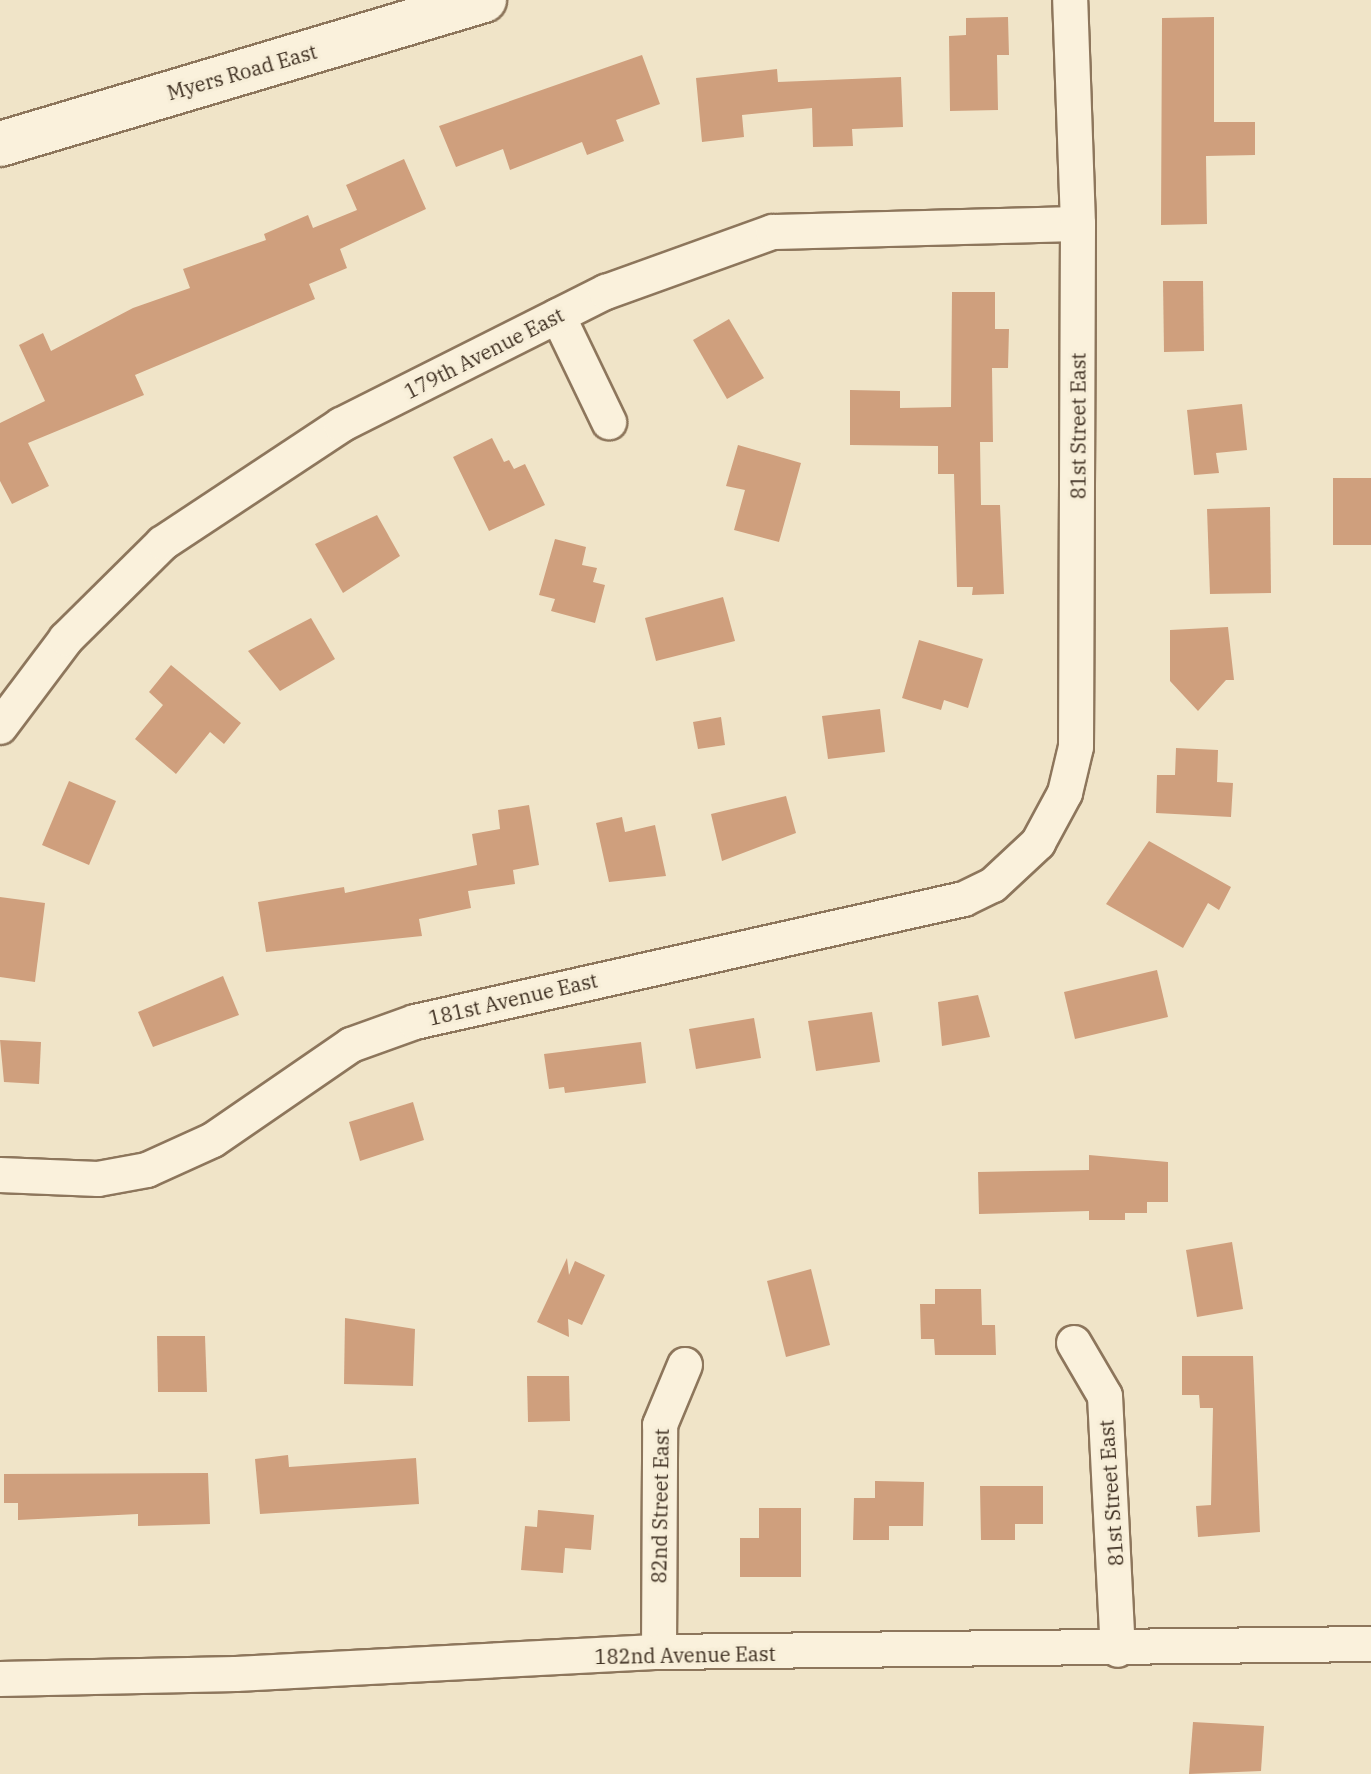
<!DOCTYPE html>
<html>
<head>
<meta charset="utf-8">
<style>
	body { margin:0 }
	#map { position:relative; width:1371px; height:1774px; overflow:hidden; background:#f0e4c8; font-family:"IBM Plex Serif",serif }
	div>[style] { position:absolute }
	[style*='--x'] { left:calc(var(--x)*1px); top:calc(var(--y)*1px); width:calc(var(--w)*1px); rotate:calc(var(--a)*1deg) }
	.building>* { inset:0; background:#cf9f7d }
	.roads { filter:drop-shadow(2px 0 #8d765c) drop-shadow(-2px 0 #8d765c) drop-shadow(0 2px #8d765c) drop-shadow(0 -2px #8d765c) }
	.street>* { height:34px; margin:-17px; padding:0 17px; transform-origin:17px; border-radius:17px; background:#faf1dc }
	.secondary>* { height:44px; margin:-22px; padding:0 22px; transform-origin:22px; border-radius:22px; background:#faf1dc }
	span { translate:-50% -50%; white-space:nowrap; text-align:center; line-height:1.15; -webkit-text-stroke:6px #f7eed8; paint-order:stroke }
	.street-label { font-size:20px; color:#3d2e20 }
</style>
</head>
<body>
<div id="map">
	<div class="building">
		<i style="clip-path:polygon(1008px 17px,1009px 55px,997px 55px,998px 110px,950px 111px,949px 36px,966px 35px,966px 18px)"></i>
		<i style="clip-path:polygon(1214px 17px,1214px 122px,1255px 122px,1255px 155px,1206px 156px,1207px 224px,1161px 225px,1162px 18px)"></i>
		<i style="clip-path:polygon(642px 55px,660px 104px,616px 120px,624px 141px,587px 155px,582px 142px,510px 170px,503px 149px,456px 167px,439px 126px)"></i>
		<i style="clip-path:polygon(777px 69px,778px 82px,901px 77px,903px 127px,852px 129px,853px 146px,813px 147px,812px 108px,742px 115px,744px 137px,702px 142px,696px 78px)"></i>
		<i style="clip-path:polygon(404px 159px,426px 209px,340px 249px,347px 268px,309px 284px,315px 299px,135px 375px,144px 395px,28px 443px,49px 486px,12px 504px,0 481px,0 423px,45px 401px,19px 345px,43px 333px,51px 351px,133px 308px,190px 288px,183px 269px,266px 240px,264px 234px,308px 215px,313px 228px,357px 210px,346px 185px)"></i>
		<i style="clip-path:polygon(1163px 281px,1203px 281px,1204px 351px,1164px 352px)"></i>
		<i style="clip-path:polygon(952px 292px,995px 292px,995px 329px,1009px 329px,1008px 368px,992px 368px,993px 442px,980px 442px,981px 505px,1000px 505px,1004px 594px,972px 595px,973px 587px,957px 587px,954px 474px,938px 474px,938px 446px,850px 445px,850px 390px,900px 391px,900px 408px,951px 407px)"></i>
		<i style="clip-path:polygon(729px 319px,764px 378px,727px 399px,693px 340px)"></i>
		<i style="clip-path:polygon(1242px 404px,1247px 450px,1216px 453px,1219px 473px,1194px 475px,1187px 410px)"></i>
		<i style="clip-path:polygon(492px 438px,504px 462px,509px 460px,514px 469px,525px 464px,545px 505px,489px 531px,453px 457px)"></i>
		<i style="clip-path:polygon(738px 445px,801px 463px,779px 542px,734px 530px,745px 490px,726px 486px)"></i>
		<i style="clip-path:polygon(1333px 478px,1371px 478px,1371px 545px,1333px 545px)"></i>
		<i style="clip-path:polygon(1270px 507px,1271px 593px,1210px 594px,1207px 509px)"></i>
		<i style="clip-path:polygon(377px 515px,400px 556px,343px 593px,315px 544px)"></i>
		<i style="clip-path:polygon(555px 539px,586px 547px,582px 565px,597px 568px,593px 582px,605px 585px,595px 623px,551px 611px,555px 599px,539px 595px)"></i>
		<i style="clip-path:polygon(723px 597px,735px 641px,656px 661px,645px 618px)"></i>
		<i style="clip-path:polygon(311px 618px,335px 659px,280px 691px,248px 651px)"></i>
		<i style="clip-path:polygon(1228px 627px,1234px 680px,1226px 680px,1198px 711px,1170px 681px,1170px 630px)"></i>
		<i style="clip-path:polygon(919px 640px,983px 659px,968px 708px,944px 700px,941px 710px,902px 698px)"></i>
		<i style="clip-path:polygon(171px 665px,241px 723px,224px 744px,210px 732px,176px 774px,135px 739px,163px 705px,149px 692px)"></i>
		<i style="clip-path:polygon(880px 709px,885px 752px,828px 759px,822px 716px)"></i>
		<i style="clip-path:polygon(721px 717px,725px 745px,698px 749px,693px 722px)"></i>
		<i style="clip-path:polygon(1176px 748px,1218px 750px,1217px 782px,1233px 783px,1231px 817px,1156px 813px,1157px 775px,1175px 775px)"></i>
		<i style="clip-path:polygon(69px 781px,116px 801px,89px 865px,42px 845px)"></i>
		<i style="clip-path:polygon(786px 796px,796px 833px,722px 861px,711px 814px)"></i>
		<i style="clip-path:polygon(529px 805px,539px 865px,513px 870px,515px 884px,468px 891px,471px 908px,419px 919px,422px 936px,266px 952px,258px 902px,344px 887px,345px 893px,477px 865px,472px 834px,500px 829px,498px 810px)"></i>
		<i style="clip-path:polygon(622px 817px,625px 832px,655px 825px,666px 876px,609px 882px,596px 823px)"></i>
		<i style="clip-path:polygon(1149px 841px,1231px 887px,1219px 910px,1208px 903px,1183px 948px,1106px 904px)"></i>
		<i style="clip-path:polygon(0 897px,45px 903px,35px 982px,0 977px)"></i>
		<i style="clip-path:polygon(1157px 970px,1168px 1017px,1075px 1039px,1064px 992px)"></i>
		<i style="clip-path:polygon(223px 976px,239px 1015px,153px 1047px,138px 1012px)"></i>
		<i style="clip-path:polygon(978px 995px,990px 1037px,942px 1046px,938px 1002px)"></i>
		<i style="clip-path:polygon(872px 1012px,880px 1062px,816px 1071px,808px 1021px)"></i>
		<i style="clip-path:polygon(754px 1018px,761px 1058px,696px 1069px,689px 1029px)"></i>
		<i style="clip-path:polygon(0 1040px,41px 1042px,39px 1084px,4px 1082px)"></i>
		<i style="clip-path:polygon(641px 1042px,646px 1083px,565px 1093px,564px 1087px,549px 1089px,544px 1054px)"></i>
		<i style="clip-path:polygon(413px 1102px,424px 1140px,360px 1161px,349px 1122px)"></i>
		<i style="clip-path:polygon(1089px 1155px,1168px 1162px,1168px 1202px,1147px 1202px,1147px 1213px,1125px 1213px,1125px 1220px,1089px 1220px,1089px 1211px,979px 1214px,978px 1172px,1089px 1170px)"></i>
		<i style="clip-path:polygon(1232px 1242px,1243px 1309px,1197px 1317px,1186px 1250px)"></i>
		<i style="clip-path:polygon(567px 1258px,569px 1275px,575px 1261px,605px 1275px,582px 1325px,568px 1319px,569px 1337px,537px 1322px)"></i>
		<i style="clip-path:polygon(811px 1269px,830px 1345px,786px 1357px,767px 1281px)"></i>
		<i style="clip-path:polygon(935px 1289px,981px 1289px,982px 1325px,995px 1325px,996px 1355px,935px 1355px,934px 1339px,921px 1339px,920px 1304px,935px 1304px)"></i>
		<i style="clip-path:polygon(345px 1318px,415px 1329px,413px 1386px,344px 1384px)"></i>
		<i style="clip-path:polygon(157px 1336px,205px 1336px,207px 1392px,158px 1392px)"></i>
		<i style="clip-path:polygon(1182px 1356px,1253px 1356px,1260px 1532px,1198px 1537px,1196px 1506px,1211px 1505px,1213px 1408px,1200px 1408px,1199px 1395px,1182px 1395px)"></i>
		<i style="clip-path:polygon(527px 1376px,569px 1376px,570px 1421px,528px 1422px)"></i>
		<i style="clip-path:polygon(288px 1455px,289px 1467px,416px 1458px,419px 1504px,260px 1514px,255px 1459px)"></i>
		<i style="clip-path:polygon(208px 1473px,210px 1524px,138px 1526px,138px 1514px,18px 1520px,18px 1503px,4px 1503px,4px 1474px)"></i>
		<i style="clip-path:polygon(875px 1481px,924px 1482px,923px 1526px,889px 1526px,889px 1540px,853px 1540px,854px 1498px,875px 1498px)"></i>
		<i style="clip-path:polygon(980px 1486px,1043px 1486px,1043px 1524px,1015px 1524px,1015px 1540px,981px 1540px)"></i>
		<i style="clip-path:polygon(759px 1508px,801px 1508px,801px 1577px,740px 1577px,740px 1538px,759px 1538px)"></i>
		<i style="clip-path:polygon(538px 1510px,594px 1515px,591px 1550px,565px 1548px,563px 1573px,521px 1570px,525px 1526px,537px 1527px)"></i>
		<i style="clip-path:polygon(1193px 1722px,1264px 1726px,1261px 1771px,1189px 1774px)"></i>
	</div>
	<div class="roads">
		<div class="street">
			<i style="--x:558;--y:316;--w:118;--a:64.3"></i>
			<i style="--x:0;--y:727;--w:110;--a:-53.1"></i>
			<i style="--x:66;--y:639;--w:136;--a:-44.7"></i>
			<i style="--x:163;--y:543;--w:214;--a:-33.5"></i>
			<i style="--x:341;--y:425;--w:297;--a:-26.7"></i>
			<i style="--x:606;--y:292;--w:177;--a:-19.8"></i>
			<i style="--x:773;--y:232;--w:305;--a:-1.5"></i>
			<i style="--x:0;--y:1175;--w:98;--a:2.3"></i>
			<i style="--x:98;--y:1179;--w:50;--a:-10.4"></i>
			<i style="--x:147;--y:1170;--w:72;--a:-24.4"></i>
			<i style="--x:213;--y:1140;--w:168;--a:-34.5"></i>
			<i style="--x:351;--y:1045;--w:68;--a:-19.8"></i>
			<i style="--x:415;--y:1022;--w:563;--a:-12.63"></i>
			<i style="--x:964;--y:899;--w:32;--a:-26"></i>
			<i style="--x:993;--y:885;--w:62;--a:-43"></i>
			<i style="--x:1038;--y:843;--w:57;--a:-61.6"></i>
			<i style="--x:1065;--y:793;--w:47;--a:-76.6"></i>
			<i style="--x:1076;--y:747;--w:523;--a:-89.78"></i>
			<i style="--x:1078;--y:224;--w:224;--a:-92"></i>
			<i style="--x:1074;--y:1343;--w:61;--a:59.7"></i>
			<i style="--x:1105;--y:1396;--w:254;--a:87.1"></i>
			<i style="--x:659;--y:1652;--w:227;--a:-89.7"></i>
			<i style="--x:660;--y:1425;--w:65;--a:-67.4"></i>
			<i style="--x:0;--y:1679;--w:236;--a:-1.2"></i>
			<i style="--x:236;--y:1674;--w:424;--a:-3"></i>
			<i style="--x:659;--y:1652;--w:712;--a:-0.64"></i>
		</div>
		<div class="secondary">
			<i style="--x:0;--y:144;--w:505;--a:-16.57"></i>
		</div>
	</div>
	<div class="street-label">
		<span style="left:242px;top:72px;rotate:-16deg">Myers Road East</span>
		<span style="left:484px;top:353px;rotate:-27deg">179th Avenue East</span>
		<span style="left:1078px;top:426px;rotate:-90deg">81st Street East</span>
		<span style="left:513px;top:999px;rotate:-13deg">181st Avenue East</span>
		<span style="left:1111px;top:1493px;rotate:-94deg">81st Street East</span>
		<span style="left:660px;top:1506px;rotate:-89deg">82nd Street East</span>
		<span style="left:685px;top:1655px;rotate:-1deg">182nd Avenue East</span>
	</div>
</div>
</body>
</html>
